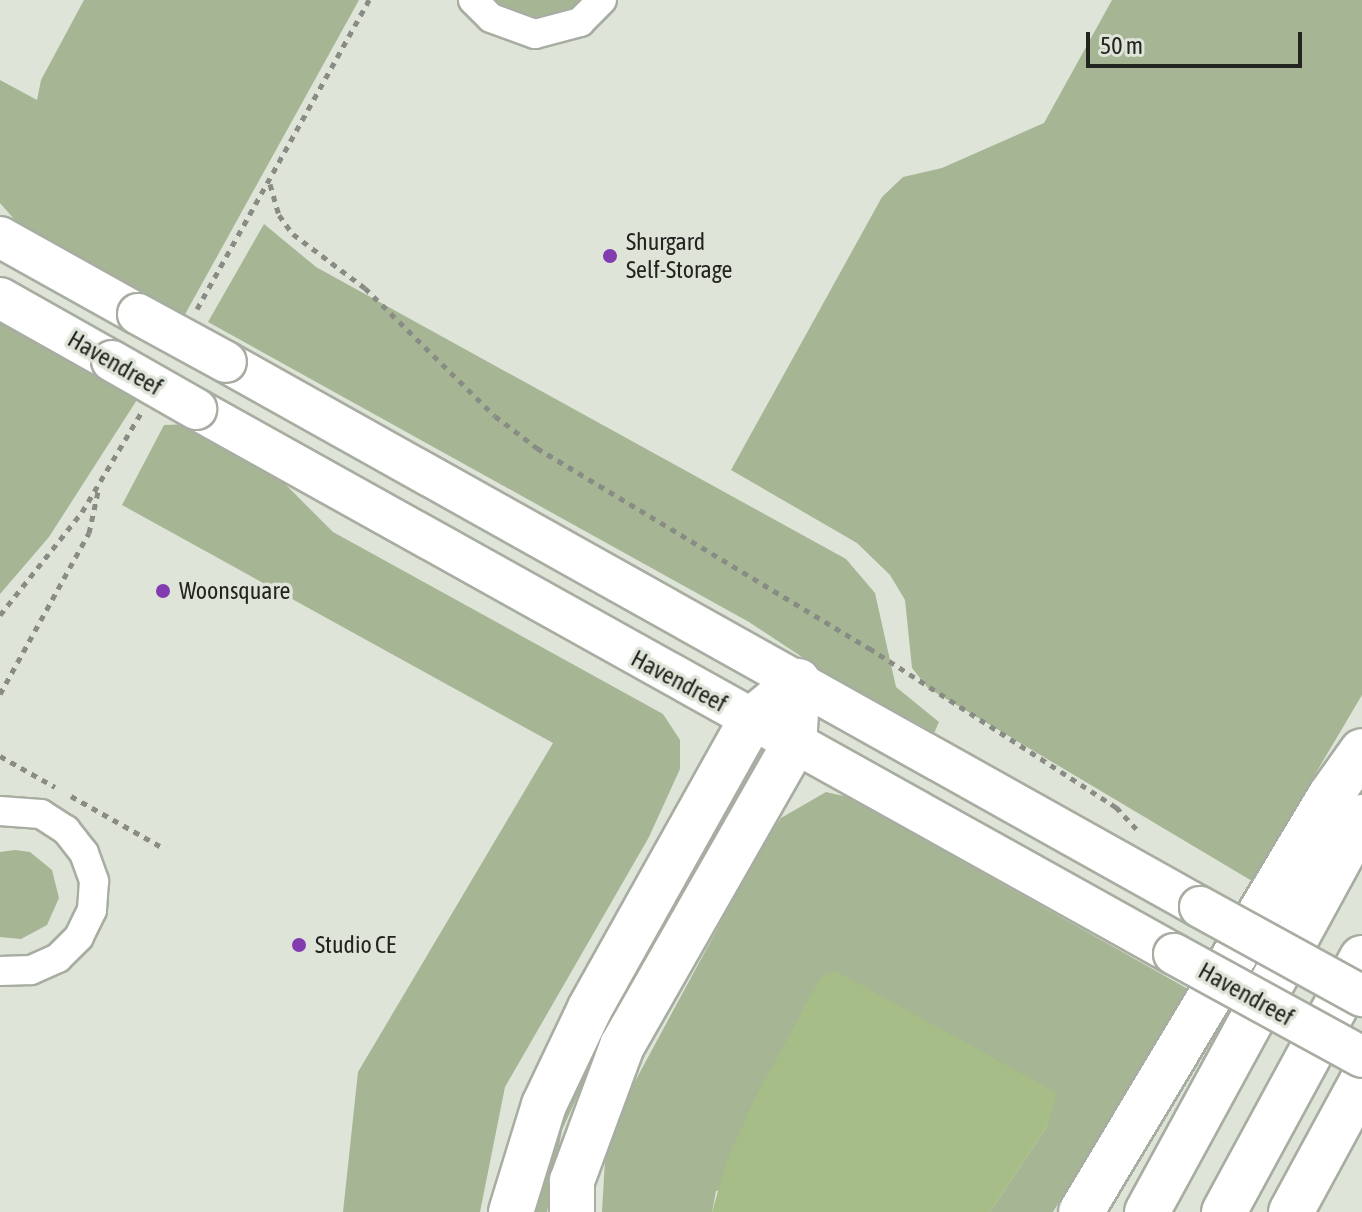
<!DOCTYPE html>
<html>
<head>
<meta charset="utf-8">
<style>
	body { margin:0 }
	#map { position:relative; width:1362px; height:1212px; overflow:hidden; background:#dfe4d9; font-family:"Asap Condensed",sans-serif }
	div>[style] { position:absolute }
	[style*='--x'] { left:calc(var(--x)*1px); top:calc(var(--y)*1px); width:calc(var(--w)*1px); rotate:calc(var(--a)*1deg) }
	.green>* { inset:0; background:#a6b593 }
	.water>* { inset:0; background:#a6bd87 }
	.path>* { height:5px; margin-top:-2.5px; transform-origin:0; background:repeating-linear-gradient(90deg,#888c84 0 6px,transparent 0 12px) }
	.roads { filter:drop-shadow(2px 0 #a8ada2) drop-shadow(-2px 0 #a8ada2) drop-shadow(0 2px #a8ada2) drop-shadow(0 -2px #a8ada2) }
	.minor>* { height:28px; margin:-14px; padding:0 14px; transform-origin:14px; border-radius:14px; background:#fff }
	.secondary>* { height:40px; margin:-20px; padding:0 20px; transform-origin:20px; border-radius:20px; background:#fff }
	.motorway>* { height:44px; margin:-22px; padding:0 22px; transform-origin:22px; border-radius:22px; background:#fff }
	.bridges { filter:drop-shadow(2px 0 #a8ada2) drop-shadow(-2px 0 #a8ada2) drop-shadow(0 2px #a8ada2) drop-shadow(0 -2px #a8ada2) }
	.secondary-bridge>* { height:40px; margin:-20px; padding:0 20px; transform-origin:20px; border-radius:20px; background:#fff }
	.dots>* { width:22px; height:22px; translate:-50% -50%; box-sizing:border-box; border:4px solid #dfe4d9; border-radius:50% }
	span { translate:-50% -50%; white-space:nowrap; text-align:center; line-height:1.15; -webkit-text-stroke:7px #dfe4d9; paint-order:stroke }
	.poi-label { font-size:24px; color:#222420 }
	.left { translate:0 -50%; text-align:left }
	.street-label { font-size:24px; color:#222420 }
	.scale { position:absolute; left:1086px; top:32px; width:216px; height:36px; box-sizing:border-box; border:4px solid #222420; border-top:0; padding-left:10px; font-size:24px; line-height:28px; white-space:nowrap; color:#222420; -webkit-text-stroke:6px #dfe4d9; paint-order:stroke }
</style>
</head>
<body>
<div id="map">
	<div class="green">
		<i style="clip-path:polygon(84px 0,359px 0,183px 318px,35px 243px,0 203px,0 80px,37px 100px,41px 80px)"></i>
		<i style="clip-path:polygon(494px 0,585px 0,559px 17px,543px 19px,512px 13px)"></i>
		<i style="clip-path:polygon(1112px 0,1362px 0,1362px 695px,1252px 881px,928px 688px,912px 668px,905px 600px,890px 575px,857px 543px,731px 470px,882px 197px,903px 177px,942px 168px,1044px 123px)"></i>
		<i style="clip-path:polygon(264px 224px,316px 267px,846px 559px,875px 593px,896px 687px,939px 722px,930px 742px,749px 622px,208px 322px)"></i>
		<i style="clip-path:polygon(0 314px,142px 392px,49px 537px,0 594px)"></i>
		<i style="clip-path:polygon(194px 424px,266px 465px,333px 532px,663px 714px,680px 740px,680px 769px,649px 837px,505px 1087px,480px 1212px,343px 1212px,358px 1072px,553px 743px,122px 505px,164px 425px)"></i>
		<i style="clip-path:polygon(729px 788px,737px 794px,593px 1062px,562px 1130px,547px 1212px,531px 1212px,554px 1129px,607px 1006px)"></i>
		<i style="clip-path:polygon(826px 792px,848px 797px,1188px 989px,1053px 1212px,990px 1212px,1048px 1125px,716px 1191px,712px 1212px,602px 1212px,605px 1160px,633px 1085px,761px 848px,781px 818px)"></i>
		<i style="clip-path:polygon(15px 850px,30px 852px,52px 870px,59px 898px,47px 925px,21px 939px,0 937px,0 852px)"></i>
	</div>
	<div class="water">
		<i style="clip-path:polygon(836px 971px,1057px 1093px,1048px 1125px,990px 1212px,712px 1212px,726px 1163px,754px 1100px,821px 977px)"></i>
	</div>
	<div class="path">
		<i style="--x:270;--y:184;--w:32;--a:74"></i>
		<i style="--x:279;--y:215;--w:24;--a:54"></i>
		<i style="--x:293;--y:234;--w:90;--a:36.9"></i>
		<i style="--x:365;--y:288;--w:182;--a:44.6"></i>
		<i style="--x:495;--y:416;--w:53;--a:37.3"></i>
		<i style="--x:537;--y:448;--w:388;--a:31.1"></i>
		<i style="--x:869;--y:648;--w:294;--a:32.8"></i>
		<i style="--x:1116;--y:807;--w:35;--a:47"></i>
		<i style="--x:197;--y:309;--w:354;--a:-60.9"></i>
		<i style="--x:0;--y:615;--w:132;--a:-51.5"></i>
		<i style="--x:82;--y:512;--w:115;--a:-59.2"></i>
		<i style="--x:0;--y:694;--w:184;--a:-61.1"></i>
		<i style="--x:89;--y:533;--w:47;--a:-77.7"></i>
		<i style="--x:0;--y:756;--w:63;--a:29.4"></i>
		<i style="--x:71;--y:796;--w:108;--a:29.4"></i>
	</div>
	<div class="roads">
		<div class="minor">
			<i style="--x:473;--y:0;--w:25;--a:45"></i>
			<i style="--x:491;--y:18;--w:47;--a:20"></i>
			<i style="--x:535;--y:34;--w:47;--a:-14.9"></i>
			<i style="--x:580;--y:22;--w:31;--a:-45"></i>
			<i style="--x:0;--y:811;--w:41;--a:4.2"></i>
			<i style="--x:41;--y:814;--w:30;--a:33"></i>
			<i style="--x:66;--y:830;--w:29;--a:52"></i>
			<i style="--x:84;--y:853;--w:30;--a:70"></i>
			<i style="--x:94;--y:881;--w:29;--a:94"></i>
			<i style="--x:92;--y:910;--w:30;--a:116"></i>
			<i style="--x:79;--y:937;--w:30;--a:135"></i>
			<i style="--x:58;--y:958;--w:30;--a:156"></i>
			<i style="--x:31;--y:970;--w:31;--a:178"></i>
		</div>
		<div class="secondary">
			<i style="--x:0;--y:237;--w:158;--a:29.2"></i>
			<i style="--x:0;--y:298;--w:129;--a:29.4"></i>
			<i style="--x:226;--y:362;--w:1116;--a:29.23"></i>
			<i style="--x:196;--y:409;--w:1120;--a:29.13"></i>
		</div>
		<div class="motorway">
			<i style="--x:511;--y:1212;--w:112;--a:-72.9"></i>
			<i style="--x:544;--y:1105;--w:107;--a:-64.6"></i>
			<i style="--x:590;--y:1008;--w:330;--a:-60.8"></i>
			<i style="--x:751;--y:720;--w:61;--a:-39.7"></i>
			<i style="--x:572;--y:1212;--w:31;--a:-90"></i>
			<i style="--x:572;--y:1181;--w:144;--a:-69.7"></i>
			<i style="--x:622;--y:1046;--w:347;--a:-60.3"></i>
			<i style="--x:794;--y:745;--w:64;--a:-86.4"></i>
			<i style="--x:1081;--y:1212;--w:485;--a:-59.1"></i>
			<i style="--x:1330;--y:796;--w:55;--a:-54.6"></i>
			<i style="--x:1147;--y:1212;--w:450;--a:-61.4"></i>
			<i style="--x:1224;--y:1212;--w:289;--a:-61.5"></i>
			<i style="--x:1291;--y:1212;--w:149;--a:-61.5"></i>
		</div>
	</div>
	<div class="bridges">
		<div class="secondary-bridge">
			<i style="--x:138;--y:314;--w:100;--a:28.6"></i>
			<i style="--x:112;--y:361;--w:97;--a:29.7"></i>
			<i style="--x:1200;--y:907;--w:185;--a:28.8"></i>
			<i style="--x:1174;--y:954;--w:214;--a:28.7"></i>
		</div>
	</div>
	<div class="dots">
		<i style="left:610px;top:256px;background:#823cb0"></i>
		<i style="left:163px;top:591px;background:#823cb0"></i>
		<i style="left:299px;top:945px;background:#823cb0"></i>
	</div>
	<div class="poi-label">
		<span class="left" style="left:626px;top:256px">Shurgard<br>Self-Storage</span>
		<span class="left" style="left:179px;top:591px">Woonsquare</span>
		<span class="left" style="left:315px;top:945px">Studio CE</span>
	</div>
	<div class="street-label">
		<span style="left:115px;top:363px;rotate:30deg">Havendreef</span>
		<span style="left:679px;top:681px;rotate:28deg">Havendreef</span>
		<span style="left:1246px;top:994px;rotate:29deg">Havendreef</span>
	</div>
	<div class="scale">50 m</div>
</div>
</body>
</html>
